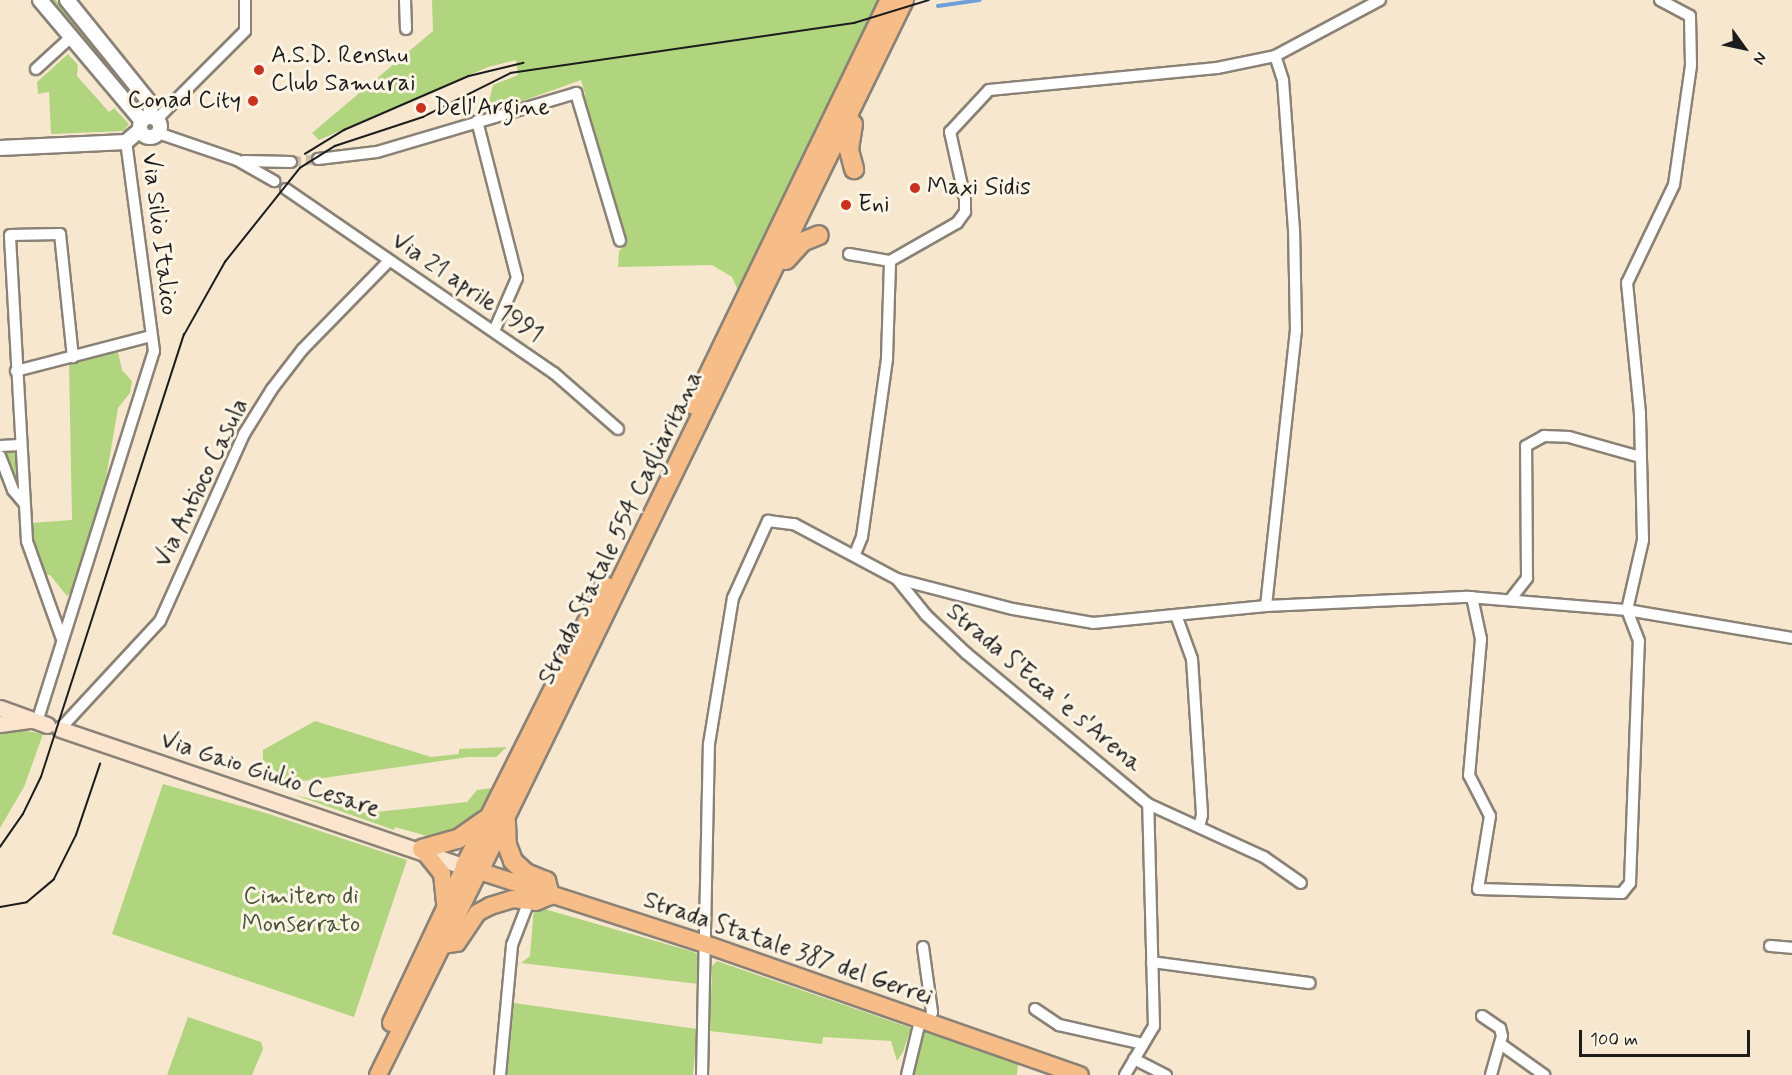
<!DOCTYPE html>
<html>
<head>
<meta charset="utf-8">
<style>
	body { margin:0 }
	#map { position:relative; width:1792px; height:1075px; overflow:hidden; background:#f7e7cf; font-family:Mynerve,sans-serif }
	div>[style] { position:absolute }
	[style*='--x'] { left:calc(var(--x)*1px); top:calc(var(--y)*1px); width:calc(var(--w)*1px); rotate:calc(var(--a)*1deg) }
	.green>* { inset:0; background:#b0d57e }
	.stream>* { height:4px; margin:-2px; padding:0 2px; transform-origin:2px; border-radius:2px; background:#6e9fd8 }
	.minor-tunnel>* { height:10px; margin-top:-5px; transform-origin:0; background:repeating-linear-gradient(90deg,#cbbeab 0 10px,transparent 0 15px) }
	.roads { filter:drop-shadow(2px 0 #8a8276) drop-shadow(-2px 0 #8a8276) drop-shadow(0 2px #8a8276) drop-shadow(0 -2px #8a8276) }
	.minor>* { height:10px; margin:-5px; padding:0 5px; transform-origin:5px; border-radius:5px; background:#fff }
	.tertiary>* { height:14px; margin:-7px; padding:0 7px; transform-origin:7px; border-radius:7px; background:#fff }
	.tertiary>.ring { margin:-7px; padding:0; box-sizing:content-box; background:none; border:14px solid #fff; border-radius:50% }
	.secondary>* { height:15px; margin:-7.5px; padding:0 7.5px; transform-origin:7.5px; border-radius:7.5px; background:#fce5cf }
	.primary>* { height:16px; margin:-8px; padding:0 8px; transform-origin:8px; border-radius:8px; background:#f7bd88 }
	.trunk>* { height:18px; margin:-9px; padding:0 9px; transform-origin:9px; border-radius:9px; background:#f7bd88 }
	.tram>* { height:1.5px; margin:-0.75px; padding:0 0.75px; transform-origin:0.75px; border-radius:0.75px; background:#1c1c1c }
	.dots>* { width:16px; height:16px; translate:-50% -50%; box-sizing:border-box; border:3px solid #fcf5e5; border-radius:50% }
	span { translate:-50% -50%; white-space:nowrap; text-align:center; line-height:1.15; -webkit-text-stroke:6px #fcf5e5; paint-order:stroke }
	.poi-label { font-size:24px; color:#1c1c1c }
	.left { translate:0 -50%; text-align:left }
	.right { translate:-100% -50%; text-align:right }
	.street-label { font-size:24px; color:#1c1c1c }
	.park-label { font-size:24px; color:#485439 }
	.north { position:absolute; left:1714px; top:18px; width:60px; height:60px; -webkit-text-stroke:4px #fcf5e5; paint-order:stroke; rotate:123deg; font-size:16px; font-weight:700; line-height:24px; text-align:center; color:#1c1c1c }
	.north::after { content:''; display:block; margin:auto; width:21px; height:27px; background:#1c1c1c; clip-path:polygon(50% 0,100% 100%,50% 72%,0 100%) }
	.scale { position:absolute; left:1579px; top:1030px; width:171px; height:27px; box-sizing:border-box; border:3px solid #1c1c1c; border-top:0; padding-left:8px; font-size:18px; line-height:21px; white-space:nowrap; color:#1c1c1c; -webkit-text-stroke:4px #fcf5e5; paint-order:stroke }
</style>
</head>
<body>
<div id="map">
	<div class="green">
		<i style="clip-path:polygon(50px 0,56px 0,147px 107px,145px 109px)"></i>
		<i style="clip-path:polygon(432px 0,883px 0,740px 295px,732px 277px,712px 265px,618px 267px,619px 251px,627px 243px,582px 102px,585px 94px,581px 80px,486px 114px,493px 85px,518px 75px,516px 60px,488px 67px,319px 140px,312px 133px,433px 31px)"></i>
		<i style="clip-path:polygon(68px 54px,78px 65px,77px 76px,109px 112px,114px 108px,129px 124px,124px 131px,51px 134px,49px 92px,38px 94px,37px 82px)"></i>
		<i style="clip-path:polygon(118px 352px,122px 370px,132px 381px,130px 393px,118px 408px,106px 478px,73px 590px,67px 596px,50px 575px,45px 575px,32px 541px,31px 523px,72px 520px,69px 363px)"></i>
		<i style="clip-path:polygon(17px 450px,20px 485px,19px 486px,2px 451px)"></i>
		<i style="clip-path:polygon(315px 721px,431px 757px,459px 754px,459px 749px,507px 747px,496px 757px,468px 757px,289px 783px,263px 760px,263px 750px)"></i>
		<i style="clip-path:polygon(16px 729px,43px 734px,24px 787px,0 828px,0 732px)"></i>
		<i style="clip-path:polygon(517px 746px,491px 802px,471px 825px,434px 838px,395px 827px,394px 830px,295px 795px,367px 813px,467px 802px,477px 790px,492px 788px)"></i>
		<i style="clip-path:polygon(163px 784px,269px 814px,407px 860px,354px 1017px,112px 934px)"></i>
		<i style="clip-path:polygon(534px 906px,694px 952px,700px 957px,699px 984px,521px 963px,530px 956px)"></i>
		<i style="clip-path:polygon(717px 961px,911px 1028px,903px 1052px,897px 1061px,891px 1041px,823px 1037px,822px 1044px,710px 1031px,712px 966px)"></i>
		<i style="clip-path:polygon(514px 1003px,697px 1029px,693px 1075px,507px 1075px)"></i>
		<i style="clip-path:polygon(188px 1017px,261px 1042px,263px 1049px,252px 1075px,167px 1075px)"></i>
		<i style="clip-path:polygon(924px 1029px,1018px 1062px,1017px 1075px,913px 1075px)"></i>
	</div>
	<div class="stream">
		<i style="--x:938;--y:6;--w:42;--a:-8.1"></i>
	</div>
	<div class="minor-tunnel">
		<i style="--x:291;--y:162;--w:27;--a:-6"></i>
	</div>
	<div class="roads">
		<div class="minor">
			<i style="--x:405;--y:0;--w:29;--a:88"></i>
			<i style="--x:36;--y:69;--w:47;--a:-42.4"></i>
			<i style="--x:156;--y:120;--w:126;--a:-45"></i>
			<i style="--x:245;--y:31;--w:31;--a:-90"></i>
			<i style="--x:477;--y:121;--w:162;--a:75.7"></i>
			<i style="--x:517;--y:278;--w:58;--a:113.5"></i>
			<i style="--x:158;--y:133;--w:83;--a:18.9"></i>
			<i style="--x:237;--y:160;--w:43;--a:29.6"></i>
			<i style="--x:318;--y:159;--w:59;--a:-6.8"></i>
			<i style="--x:377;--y:152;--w:208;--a:-16.5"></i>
			<i style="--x:576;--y:93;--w:154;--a:73.4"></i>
			<i style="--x:244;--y:161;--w:47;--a:1.2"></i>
			<i style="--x:286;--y:189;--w:325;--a:34.5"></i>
			<i style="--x:554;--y:373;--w:85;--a:41.2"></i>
			<i style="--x:849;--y:254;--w:42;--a:9.7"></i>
			<i style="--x:890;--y:261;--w:77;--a:-29.6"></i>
			<i style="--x:957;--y:223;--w:14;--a:-54"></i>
			<i style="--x:965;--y:212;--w:13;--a:-90"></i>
			<i style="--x:965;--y:199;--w:69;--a:-102.6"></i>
			<i style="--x:950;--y:132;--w:57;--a:-47.1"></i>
			<i style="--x:989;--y:90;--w:229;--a:-5.5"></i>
			<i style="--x:1217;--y:68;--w:59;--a:-11.7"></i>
			<i style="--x:1275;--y:56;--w:119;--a:-28.1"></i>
			<i style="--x:16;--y:371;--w:139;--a:-14.5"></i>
			<i style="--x:0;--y:446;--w:20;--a:-3"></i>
			<i style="--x:0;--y:456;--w:36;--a:69"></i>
			<i style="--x:13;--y:490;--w:17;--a:50"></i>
			<i style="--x:855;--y:554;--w:18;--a:-68"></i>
			<i style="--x:862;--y:537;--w:181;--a:-82"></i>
			<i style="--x:887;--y:358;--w:97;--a:-88.2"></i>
			<i style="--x:897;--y:579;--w:120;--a:14.5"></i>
			<i style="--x:1013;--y:609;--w:81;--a:9.9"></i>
			<i style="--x:1093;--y:623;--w:174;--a:-5.6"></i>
			<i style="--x:1266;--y:606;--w:202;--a:-2.6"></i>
			<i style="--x:1468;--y:597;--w:160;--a:4.7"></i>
			<i style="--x:1627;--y:610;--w:167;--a:9.6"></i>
			<i style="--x:1472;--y:597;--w:43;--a:77.9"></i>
			<i style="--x:1481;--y:639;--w:137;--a:95"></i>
			<i style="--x:1469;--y:775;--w:46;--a:62.9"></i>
			<i style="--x:1490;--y:816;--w:74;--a:99.3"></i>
			<i style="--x:1478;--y:889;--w:144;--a:1.6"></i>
			<i style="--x:1622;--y:893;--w:13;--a:-51"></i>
			<i style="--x:1630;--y:883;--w:242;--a:-87.9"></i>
			<i style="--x:1639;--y:641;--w:33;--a:-111"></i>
			<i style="--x:1627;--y:610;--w:72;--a:-77.1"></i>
			<i style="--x:1643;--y:540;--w:127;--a:-91.4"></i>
			<i style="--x:1640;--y:413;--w:131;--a:-95.7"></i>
			<i style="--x:1627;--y:283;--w:109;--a:-64.4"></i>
			<i style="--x:1674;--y:185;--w:121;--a:-81.9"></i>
			<i style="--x:1691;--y:65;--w:49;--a:-91.2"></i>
			<i style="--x:1690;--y:16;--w:34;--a:-152"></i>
			<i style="--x:1510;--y:600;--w:28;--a:-52"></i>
			<i style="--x:1527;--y:578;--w:132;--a:-90.4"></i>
			<i style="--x:1526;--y:446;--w:21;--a:-29"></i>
			<i style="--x:1544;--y:436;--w:25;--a:2"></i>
			<i style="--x:1569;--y:437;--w:74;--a:15.7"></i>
			<i style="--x:1266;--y:606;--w:277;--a:-83.8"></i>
			<i style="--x:1296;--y:331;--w:101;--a:-91.1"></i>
			<i style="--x:1294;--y:230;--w:150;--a:-94.2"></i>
			<i style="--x:1283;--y:80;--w:25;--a:-108"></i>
			<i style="--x:1176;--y:615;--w:47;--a:70"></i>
			<i style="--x:1192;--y:659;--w:156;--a:86.3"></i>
			<i style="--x:1202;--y:815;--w:12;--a:104"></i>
			<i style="--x:62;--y:639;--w:104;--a:-109.7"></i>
			<i style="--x:27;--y:541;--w:306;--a:-93.2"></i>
			<i style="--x:10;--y:235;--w:50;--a:-1.1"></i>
			<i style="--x:60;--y:234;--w:124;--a:84"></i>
			<i style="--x:37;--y:722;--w:389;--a:-72.5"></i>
			<i style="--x:154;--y:351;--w:211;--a:-97.6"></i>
			<i style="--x:60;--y:729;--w:147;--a:-47.2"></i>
			<i style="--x:160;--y:621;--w:205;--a:-65.8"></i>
			<i style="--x:244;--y:434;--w:53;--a:-58.1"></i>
			<i style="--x:272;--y:389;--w:49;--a:-52.4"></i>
			<i style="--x:302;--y:350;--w:124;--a:-45.7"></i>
			<i style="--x:1770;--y:946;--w:22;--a:5"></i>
			<i style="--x:923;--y:947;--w:66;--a:82.1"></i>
			<i style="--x:932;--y:1012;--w:12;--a:110"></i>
			<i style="--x:1152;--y:962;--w:159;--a:7.6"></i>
			<i style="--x:1035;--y:1009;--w:29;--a:34"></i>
			<i style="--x:1059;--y:1025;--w:86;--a:12.7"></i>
			<i style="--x:1482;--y:1016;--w:22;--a:34"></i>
			<i style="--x:1500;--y:1028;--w:8;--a:76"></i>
			<i style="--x:1502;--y:1036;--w:41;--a:105.8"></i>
			<i style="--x:1502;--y:1045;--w:52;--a:35.5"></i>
			<i style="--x:1134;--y:1059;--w:36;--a:27"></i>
			<i style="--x:500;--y:1075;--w:131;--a:-84.7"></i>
			<i style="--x:512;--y:945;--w:47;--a:-68.9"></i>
			<i style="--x:702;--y:1075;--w:331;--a:-88.8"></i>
			<i style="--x:709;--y:744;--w:148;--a:-80.7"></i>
			<i style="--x:733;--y:598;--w:85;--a:-65.6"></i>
			<i style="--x:768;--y:521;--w:26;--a:7"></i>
			<i style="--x:794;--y:524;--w:117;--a:28.1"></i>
			<i style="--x:897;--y:579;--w:46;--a:51.1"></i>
			<i style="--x:926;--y:615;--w:55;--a:43.5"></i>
			<i style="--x:966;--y:653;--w:236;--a:39.7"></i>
			<i style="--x:1148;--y:804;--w:128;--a:24.6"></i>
			<i style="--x:1264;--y:857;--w:45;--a:35.1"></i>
			<i style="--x:907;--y:1075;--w:56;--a:-76.5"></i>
			<i style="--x:1125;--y:1075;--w:57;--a:-59.4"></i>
			<i style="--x:1154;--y:1026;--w:222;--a:-91.5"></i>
		</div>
		<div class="tertiary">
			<i style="--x:40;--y:0;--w:158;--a:49.9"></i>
			<i style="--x:67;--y:0;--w:134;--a:51.1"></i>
			<i style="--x:151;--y:104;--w:13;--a:94"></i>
			<i class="ring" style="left:140px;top:117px;width:6px;height:6px"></i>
			<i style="--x:0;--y:148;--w:126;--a:-2.7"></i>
			<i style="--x:126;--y:142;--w:18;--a:-41"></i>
		</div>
		<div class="secondary">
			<i style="--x:0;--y:708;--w:50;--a:19.9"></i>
			<i style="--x:0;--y:724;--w:29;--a:-8"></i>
			<i style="--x:60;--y:729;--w:438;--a:18.8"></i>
		</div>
		<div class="primary">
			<i style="--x:422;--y:849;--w:32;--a:51"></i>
			<i style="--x:442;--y:874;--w:29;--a:84"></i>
			<i style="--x:442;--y:945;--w:15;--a:-8"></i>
			<i style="--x:457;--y:943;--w:36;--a:-56"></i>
			<i style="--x:477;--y:913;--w:15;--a:-28"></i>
			<i style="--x:490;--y:906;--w:24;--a:-17"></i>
			<i style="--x:513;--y:899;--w:23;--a:7"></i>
			<i style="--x:536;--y:902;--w:15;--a:-23"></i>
			<i style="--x:391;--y:1023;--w:174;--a:-64.8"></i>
			<i style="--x:378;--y:1075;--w:228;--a:-63.7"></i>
			<i style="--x:479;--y:871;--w:237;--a:17.9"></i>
			<i style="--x:705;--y:944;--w:397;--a:19.3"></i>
		</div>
		<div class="trunk">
			<i style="--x:853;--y:124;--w:26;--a:99"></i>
			<i style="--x:849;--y:150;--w:20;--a:75"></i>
			<i style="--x:786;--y:260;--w:24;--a:-48"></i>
			<i style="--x:802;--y:242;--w:18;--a:-22"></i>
			<i style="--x:694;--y:405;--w:450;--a:-64.2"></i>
			<i style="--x:506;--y:822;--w:23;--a:88"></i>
			<i style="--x:507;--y:845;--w:17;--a:69"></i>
			<i style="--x:513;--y:861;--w:18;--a:43"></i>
			<i style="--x:526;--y:873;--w:22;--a:22"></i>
			<i style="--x:546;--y:881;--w:15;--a:74"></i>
			<i style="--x:422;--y:849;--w:37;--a:-16"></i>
			<i style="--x:458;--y:839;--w:33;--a:-35"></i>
			<i style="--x:465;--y:866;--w:313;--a:-63.4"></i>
			<i style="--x:479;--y:871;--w:969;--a:-63.99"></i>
		</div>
	</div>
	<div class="tram">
		<i style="--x:305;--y:154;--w:46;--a:-31.6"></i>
		<i style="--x:344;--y:130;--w:136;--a:-23.4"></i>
		<i style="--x:469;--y:76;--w:56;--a:-13.5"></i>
		<i style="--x:0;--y:847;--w:40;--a:-55.1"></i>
		<i style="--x:23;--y:814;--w:41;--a:-64.1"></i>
		<i style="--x:41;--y:777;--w:465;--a:-72.1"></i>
		<i style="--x:184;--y:335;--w:84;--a:-60.7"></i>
		<i style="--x:225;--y:262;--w:120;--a:-51.4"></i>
		<i style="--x:300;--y:168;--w:41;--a:-32.2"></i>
		<i style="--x:335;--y:146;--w:93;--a:-18.2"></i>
		<i style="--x:423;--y:117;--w:98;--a:-26.6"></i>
		<i style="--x:511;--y:73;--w:347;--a:-8.3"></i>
		<i style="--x:854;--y:23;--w:78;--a:-17"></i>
		<i style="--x:0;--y:907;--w:27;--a:-10"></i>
		<i style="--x:27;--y:902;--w:35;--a:-40"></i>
		<i style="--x:54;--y:879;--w:49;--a:-63.4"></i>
		<i style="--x:76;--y:835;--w:75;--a:-71.3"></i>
	</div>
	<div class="dots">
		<i style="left:259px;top:70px;background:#c8321e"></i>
		<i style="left:253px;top:101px;background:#c8321e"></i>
		<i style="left:421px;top:108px;background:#c8321e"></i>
		<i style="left:915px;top:188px;background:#c8321e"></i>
		<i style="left:846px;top:205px;background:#c8321e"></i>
	</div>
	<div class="poi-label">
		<span class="left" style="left:271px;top:70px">A.S.D. Renshu<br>Club Samurai</span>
		<span class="right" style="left:241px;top:101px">Conad City</span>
		<span class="left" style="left:434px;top:108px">Dell'Argine</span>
		<span class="left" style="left:927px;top:188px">Maxi Sidis</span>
		<span class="left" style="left:858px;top:205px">Eni</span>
	</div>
	<div class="street-label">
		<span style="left:159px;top:234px;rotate:83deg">Via Silio Italico</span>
		<span style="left:467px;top:288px;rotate:34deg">Via 21 aprile 1991</span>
		<span style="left:202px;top:483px;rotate:-64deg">Via Antioco Casula</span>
		<span style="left:621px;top:528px;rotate:-64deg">Strada Statale 554 Cagliaritana</span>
		<span style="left:1044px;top:688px;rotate:40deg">Strada S'Ecca 'e s'Arena</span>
		<span style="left:270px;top:775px;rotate:18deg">Via Gaio Giulio Cesare</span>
		<span style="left:788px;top:949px;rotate:19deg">Strada Statale 387 del Gerrei</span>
	</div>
	<div class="park-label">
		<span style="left:301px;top:911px">Cimitero di<br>Monserrato</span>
	</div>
	<div class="north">N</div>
	<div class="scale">100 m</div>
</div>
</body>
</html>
